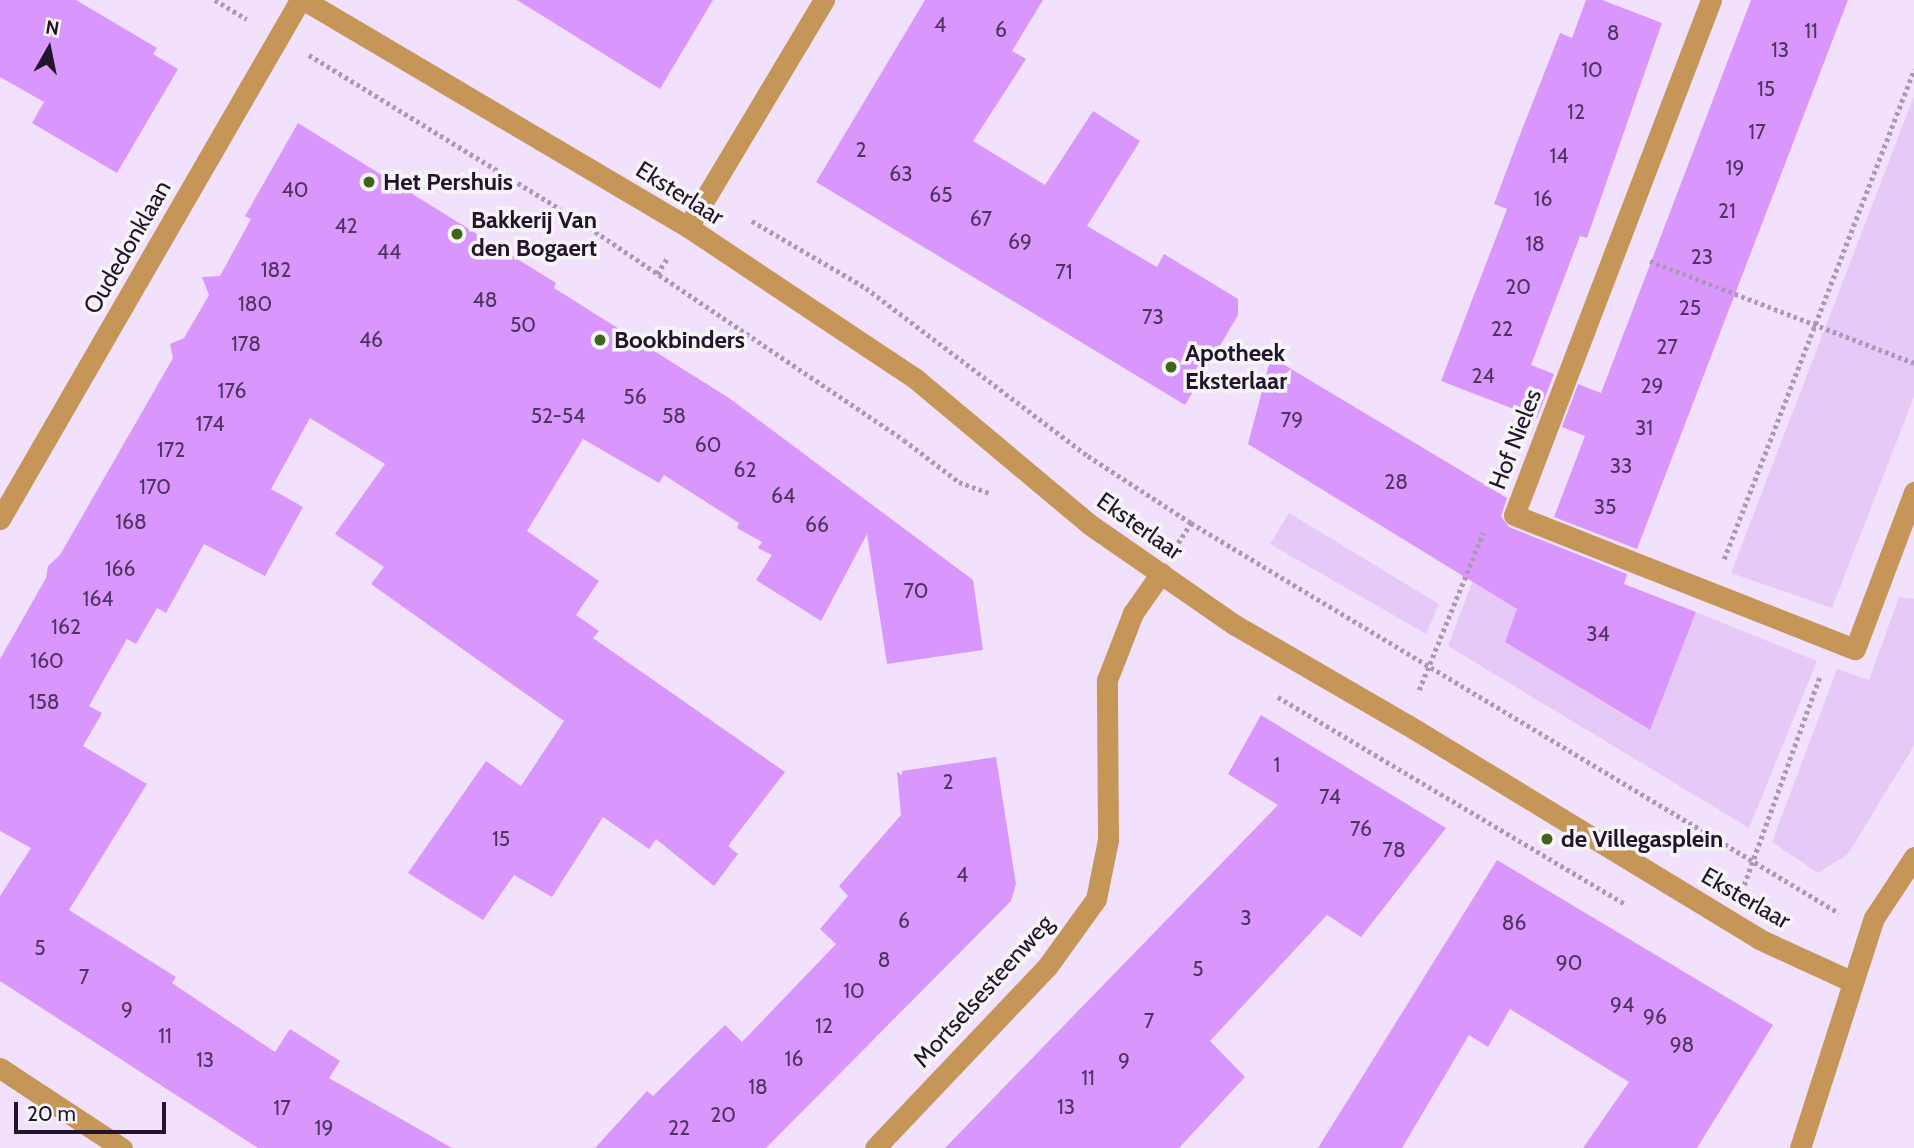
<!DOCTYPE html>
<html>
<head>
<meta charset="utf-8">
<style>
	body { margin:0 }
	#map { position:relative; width:1914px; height:1148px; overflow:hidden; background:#f2e1fd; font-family:Cabin,sans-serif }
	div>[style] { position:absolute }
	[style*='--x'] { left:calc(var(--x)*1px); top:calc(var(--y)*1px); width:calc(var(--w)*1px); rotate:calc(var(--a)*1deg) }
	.green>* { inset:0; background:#e6c9f9 }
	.building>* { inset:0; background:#d997fe }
	.path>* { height:4.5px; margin-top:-2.25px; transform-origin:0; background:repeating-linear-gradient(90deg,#aa99b4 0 3.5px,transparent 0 7px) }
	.minor>* { height:21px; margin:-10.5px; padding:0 10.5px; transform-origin:10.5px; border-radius:10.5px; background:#c69659 }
	.dots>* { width:19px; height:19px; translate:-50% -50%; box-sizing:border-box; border:4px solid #f6f6f6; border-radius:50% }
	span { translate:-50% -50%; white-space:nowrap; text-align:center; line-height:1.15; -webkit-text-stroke:7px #f6f6f6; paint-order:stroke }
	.number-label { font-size:21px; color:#503460 }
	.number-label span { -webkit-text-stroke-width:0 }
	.poi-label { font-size:24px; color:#23132c; font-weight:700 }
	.left { translate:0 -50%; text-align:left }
	.street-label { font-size:24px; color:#23132c }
	.north { position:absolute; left:14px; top:14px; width:70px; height:70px; -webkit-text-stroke:5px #f6f6f6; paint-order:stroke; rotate:9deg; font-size:19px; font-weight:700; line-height:28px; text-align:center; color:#23132c }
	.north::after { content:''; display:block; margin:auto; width:24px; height:32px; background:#23132c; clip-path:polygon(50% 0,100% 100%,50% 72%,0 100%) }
	.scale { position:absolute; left:14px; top:1102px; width:152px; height:32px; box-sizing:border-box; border:4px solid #23132c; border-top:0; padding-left:9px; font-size:21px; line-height:24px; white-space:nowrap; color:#23132c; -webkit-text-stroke:5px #f6f6f6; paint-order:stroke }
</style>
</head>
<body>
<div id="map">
	<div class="green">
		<i style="clip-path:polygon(1914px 96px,1914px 397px,1832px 608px,1731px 573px)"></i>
		<i style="clip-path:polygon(1289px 513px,1439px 604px,1426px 634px,1270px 544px)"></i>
		<i style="clip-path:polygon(1490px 535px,1539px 552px,1505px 642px,1649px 730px,1696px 612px,1817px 661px,1749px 828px,1448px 646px)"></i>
		<i style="clip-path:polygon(1899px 597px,1914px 599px,1914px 746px,1848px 854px,1818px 873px,1772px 842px,1837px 669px,1869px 680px)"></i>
	</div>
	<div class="building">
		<i style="clip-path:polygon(0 0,76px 0,157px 48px,153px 54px,178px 69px,117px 173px,32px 123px,44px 102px,0 77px)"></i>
		<i style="clip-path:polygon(517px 0,713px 0,660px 89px)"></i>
		<i style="clip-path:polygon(925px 0,1043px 0,1012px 51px,1026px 59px,973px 141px,1045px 185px,1093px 111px,1140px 141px,1087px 226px,1157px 267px,1164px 254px,1238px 299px,1238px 315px,1185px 405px,816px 182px)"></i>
		<i style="clip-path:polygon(1586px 0,1602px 0,1662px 23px,1587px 238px,1580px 236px,1531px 365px,1554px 374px,1537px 418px,1441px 381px,1507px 209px,1494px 204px,1521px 132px,1560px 33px,1572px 38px)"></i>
		<i style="clip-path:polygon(1751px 0,1848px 0,1637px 549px,1554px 517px,1585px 436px,1562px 427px,1578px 384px,1601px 393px)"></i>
		<i style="clip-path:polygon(298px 123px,556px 283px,554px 288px,729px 398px,973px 580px,983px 650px,887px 664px,867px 534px,821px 621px,756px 580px,772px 555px,758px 548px,762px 542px,737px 528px,739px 523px,664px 475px,659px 483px,583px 439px,527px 531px,599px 581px,576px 615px,599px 631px,593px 638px,785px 772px,728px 846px,738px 854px,714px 886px,656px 839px,649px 849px,603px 817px,552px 897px,514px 875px,483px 920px,408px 873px,486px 761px,521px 786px,564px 721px,371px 584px,384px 567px,335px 534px,385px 464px,310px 418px,271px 489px,303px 507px,265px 576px,204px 544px,166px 613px,157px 608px,136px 644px,127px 639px,89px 706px,102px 713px,83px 746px,147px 784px,69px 910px,176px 977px,172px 983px,275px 1052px,290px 1029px,340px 1061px,329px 1078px,452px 1148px,258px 1148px,0 981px,0 896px,31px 848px,0 831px,0 659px,46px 578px,48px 566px,60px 555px,173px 358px,170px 344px,184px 338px,209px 295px,202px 277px,220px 276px,251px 219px,245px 216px)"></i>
		<i style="clip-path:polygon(1271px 357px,1507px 498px,1501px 516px,1509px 527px,1627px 574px,1624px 584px,1696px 612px,1650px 730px,1505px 642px,1517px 609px,1248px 444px)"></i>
		<i style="clip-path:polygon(1261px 715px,1446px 828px,1361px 937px,1327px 915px,1210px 1041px,1245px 1077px,1179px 1148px,945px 1148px,1278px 805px,1228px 774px)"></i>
		<i style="clip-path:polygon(996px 757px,1016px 884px,1011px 901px,766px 1148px,595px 1148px,647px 1091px,653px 1096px,725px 1025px,742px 1042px,836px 944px,820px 929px,848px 896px,839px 886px,901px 815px,897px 772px,902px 775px,902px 771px)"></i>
		<i style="clip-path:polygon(1497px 860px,1773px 1025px,1697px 1148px,1583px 1148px,1629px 1082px,1510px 1009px,1488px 1047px,1469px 1035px,1402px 1148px,1318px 1148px)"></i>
	</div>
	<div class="path">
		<i style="--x:215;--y:0;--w:37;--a:31"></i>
		<i style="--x:309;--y:55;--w:316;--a:31.5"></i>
		<i style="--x:578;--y:220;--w:393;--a:34"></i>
		<i style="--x:904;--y:440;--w:69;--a:37.4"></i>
		<i style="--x:959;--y:482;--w:33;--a:20"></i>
		<i style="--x:752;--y:221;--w:132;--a:30.4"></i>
		<i style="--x:866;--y:288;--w:278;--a:37.1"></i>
		<i style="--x:1088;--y:456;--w:123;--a:33"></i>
		<i style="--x:1191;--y:523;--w:756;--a:31.04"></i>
		<i style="--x:1650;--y:261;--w:283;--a:21.1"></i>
		<i style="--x:657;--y:274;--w:20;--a:-57"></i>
		<i style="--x:1178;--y:543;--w:24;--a:-57"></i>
		<i style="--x:1724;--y:559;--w:525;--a:-68.77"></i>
		<i style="--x:1419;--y:690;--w:170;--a:-67.8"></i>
		<i style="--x:1278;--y:697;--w:404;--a:30.8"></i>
		<i style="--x:1744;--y:885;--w:222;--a:-70"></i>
	</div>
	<div class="minor">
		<i style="--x:304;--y:0;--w:446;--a:30.6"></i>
		<i style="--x:688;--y:227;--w:275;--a:33.7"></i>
		<i style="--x:917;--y:380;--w:224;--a:39.9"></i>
		<i style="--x:1089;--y:524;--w:178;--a:34.7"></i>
		<i style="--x:1235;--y:625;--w:198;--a:30.1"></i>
		<i style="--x:1406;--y:724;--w:413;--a:31.3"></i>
		<i style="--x:1759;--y:939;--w:103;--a:24.6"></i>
		<i style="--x:1711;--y:0;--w:551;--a:110.93"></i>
		<i style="--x:1514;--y:515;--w:366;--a:21.5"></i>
		<i style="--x:1855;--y:649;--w:168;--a:-69.4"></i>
		<i style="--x:688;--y:227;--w:265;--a:-59.1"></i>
		<i style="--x:0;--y:519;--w:599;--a:-59.97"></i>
		<i style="--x:0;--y:1068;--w:146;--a:33.3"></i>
		<i style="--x:875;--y:1148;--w:250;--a:-46.5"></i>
		<i style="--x:1047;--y:967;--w:84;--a:-54.2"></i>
		<i style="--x:1096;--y:899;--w:60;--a:-78.5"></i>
		<i style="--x:1108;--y:840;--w:160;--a:-90.4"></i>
		<i style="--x:1107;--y:680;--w:72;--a:-68.8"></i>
		<i style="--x:1133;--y:613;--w:49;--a:-55"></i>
		<i style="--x:1800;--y:1148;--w:242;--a:-72.2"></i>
		<i style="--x:1874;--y:918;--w:73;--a:-56.7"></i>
	</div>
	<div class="dots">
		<i style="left:369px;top:182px;background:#40641d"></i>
		<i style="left:457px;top:234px;background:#40641d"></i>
		<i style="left:600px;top:340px;background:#40641d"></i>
		<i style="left:1171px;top:367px;background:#40641d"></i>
		<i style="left:1547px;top:839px;background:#40641d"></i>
	</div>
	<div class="number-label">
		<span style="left:940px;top:25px">4</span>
		<span style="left:1001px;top:30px">6</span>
		<span style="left:1811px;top:31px">11</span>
		<span style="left:1613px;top:33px">8</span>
		<span style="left:1780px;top:50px">13</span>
		<span style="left:1592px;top:70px">10</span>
		<span style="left:1766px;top:89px">15</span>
		<span style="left:1576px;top:112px">12</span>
		<span style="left:1757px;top:132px">17</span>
		<span style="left:861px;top:150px">2</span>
		<span style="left:1559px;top:156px">14</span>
		<span style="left:1735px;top:168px">19</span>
		<span style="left:901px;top:174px">63</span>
		<span style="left:295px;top:190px">40</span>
		<span style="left:941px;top:195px">65</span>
		<span style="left:1543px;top:199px">16</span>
		<span style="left:1727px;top:211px">21</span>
		<span style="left:981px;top:219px">67</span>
		<span style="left:346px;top:226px">42</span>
		<span style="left:1020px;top:242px">69</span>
		<span style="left:1535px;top:244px">18</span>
		<span style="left:389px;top:252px">44</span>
		<span style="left:1702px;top:257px">23</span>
		<span style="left:276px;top:270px">182</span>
		<span style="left:1064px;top:272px">71</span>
		<span style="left:1518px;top:287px">20</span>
		<span style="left:485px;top:300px">48</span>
		<span style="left:255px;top:304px">180</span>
		<span style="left:1690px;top:308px">25</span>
		<span style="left:1153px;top:317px">73</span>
		<span style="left:523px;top:325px">50</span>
		<span style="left:1502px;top:329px">22</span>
		<span style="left:371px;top:340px">46</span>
		<span style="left:246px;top:344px">178</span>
		<span style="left:1667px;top:347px">27</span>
		<span style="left:1483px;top:376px">24</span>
		<span style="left:1652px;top:386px">29</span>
		<span style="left:232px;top:391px">176</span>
		<span style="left:635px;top:397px">56</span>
		<span style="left:558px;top:416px">52-54</span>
		<span style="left:674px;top:416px">58</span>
		<span style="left:1292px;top:420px">79</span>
		<span style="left:210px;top:424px">174</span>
		<span style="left:1644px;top:428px">31</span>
		<span style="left:708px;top:445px">60</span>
		<span style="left:171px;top:450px">172</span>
		<span style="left:1621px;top:466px">33</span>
		<span style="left:745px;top:470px">62</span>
		<span style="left:1396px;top:482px">28</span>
		<span style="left:155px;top:487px">170</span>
		<span style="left:783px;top:496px">64</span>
		<span style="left:1605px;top:507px">35</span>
		<span style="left:131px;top:522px">168</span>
		<span style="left:817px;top:525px">66</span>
		<span style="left:120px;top:569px">166</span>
		<span style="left:916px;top:591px">70</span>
		<span style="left:98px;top:599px">164</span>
		<span style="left:66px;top:627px">162</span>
		<span style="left:1598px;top:634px">34</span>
		<span style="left:47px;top:661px">160</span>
		<span style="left:44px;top:702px">158</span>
		<span style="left:1277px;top:765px">1</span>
		<span style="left:948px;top:782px">2</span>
		<span style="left:1330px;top:797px">74</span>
		<span style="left:1361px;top:829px">76</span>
		<span style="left:501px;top:839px">15</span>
		<span style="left:1394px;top:850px">78</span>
		<span style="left:962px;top:875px">4</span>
		<span style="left:1246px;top:918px">3</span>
		<span style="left:904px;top:921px">6</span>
		<span style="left:1514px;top:923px">86</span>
		<span style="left:40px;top:948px">5</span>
		<span style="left:884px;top:960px">8</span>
		<span style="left:1569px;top:963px">90</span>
		<span style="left:1198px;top:969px">5</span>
		<span style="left:84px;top:977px">7</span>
		<span style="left:854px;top:991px">10</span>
		<span style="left:1622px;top:1005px">94</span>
		<span style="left:127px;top:1010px">9</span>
		<span style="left:1655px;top:1017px">96</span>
		<span style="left:1149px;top:1021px">7</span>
		<span style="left:824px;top:1026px">12</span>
		<span style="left:165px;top:1036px">11</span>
		<span style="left:1682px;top:1045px">98</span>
		<span style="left:794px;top:1059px">16</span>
		<span style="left:205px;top:1060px">13</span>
		<span style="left:1124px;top:1061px">9</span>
		<span style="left:1088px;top:1078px">11</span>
		<span style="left:758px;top:1087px">18</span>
		<span style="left:1066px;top:1107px">13</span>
		<span style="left:282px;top:1108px">17</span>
		<span style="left:723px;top:1115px">20</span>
		<span style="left:324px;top:1128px">19</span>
		<span style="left:679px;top:1128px">22</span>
	</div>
	<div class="poi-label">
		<span class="left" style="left:383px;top:182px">Het Pershuis</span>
		<span class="left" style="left:471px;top:234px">Bakkerij Van<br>den Bogaert</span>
		<span class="left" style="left:614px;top:340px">Bookbinders</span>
		<span class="left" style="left:1185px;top:367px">Apotheek<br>Eksterlaar</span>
		<span class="left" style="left:1561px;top:839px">de Villegasplein</span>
	</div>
	<div class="street-label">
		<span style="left:680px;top:193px;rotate:32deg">Eksterlaar</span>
		<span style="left:127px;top:247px;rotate:-60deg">Oudedonklaan</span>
		<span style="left:1515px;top:439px;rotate:-69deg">Hof Nieles</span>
		<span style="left:1140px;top:526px;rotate:35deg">Eksterlaar</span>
		<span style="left:1746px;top:898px;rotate:30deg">Eksterlaar</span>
		<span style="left:983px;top:991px;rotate:-48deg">Mortselsesteenweg</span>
	</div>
	<div class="north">N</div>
	<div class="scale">20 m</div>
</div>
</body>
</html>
